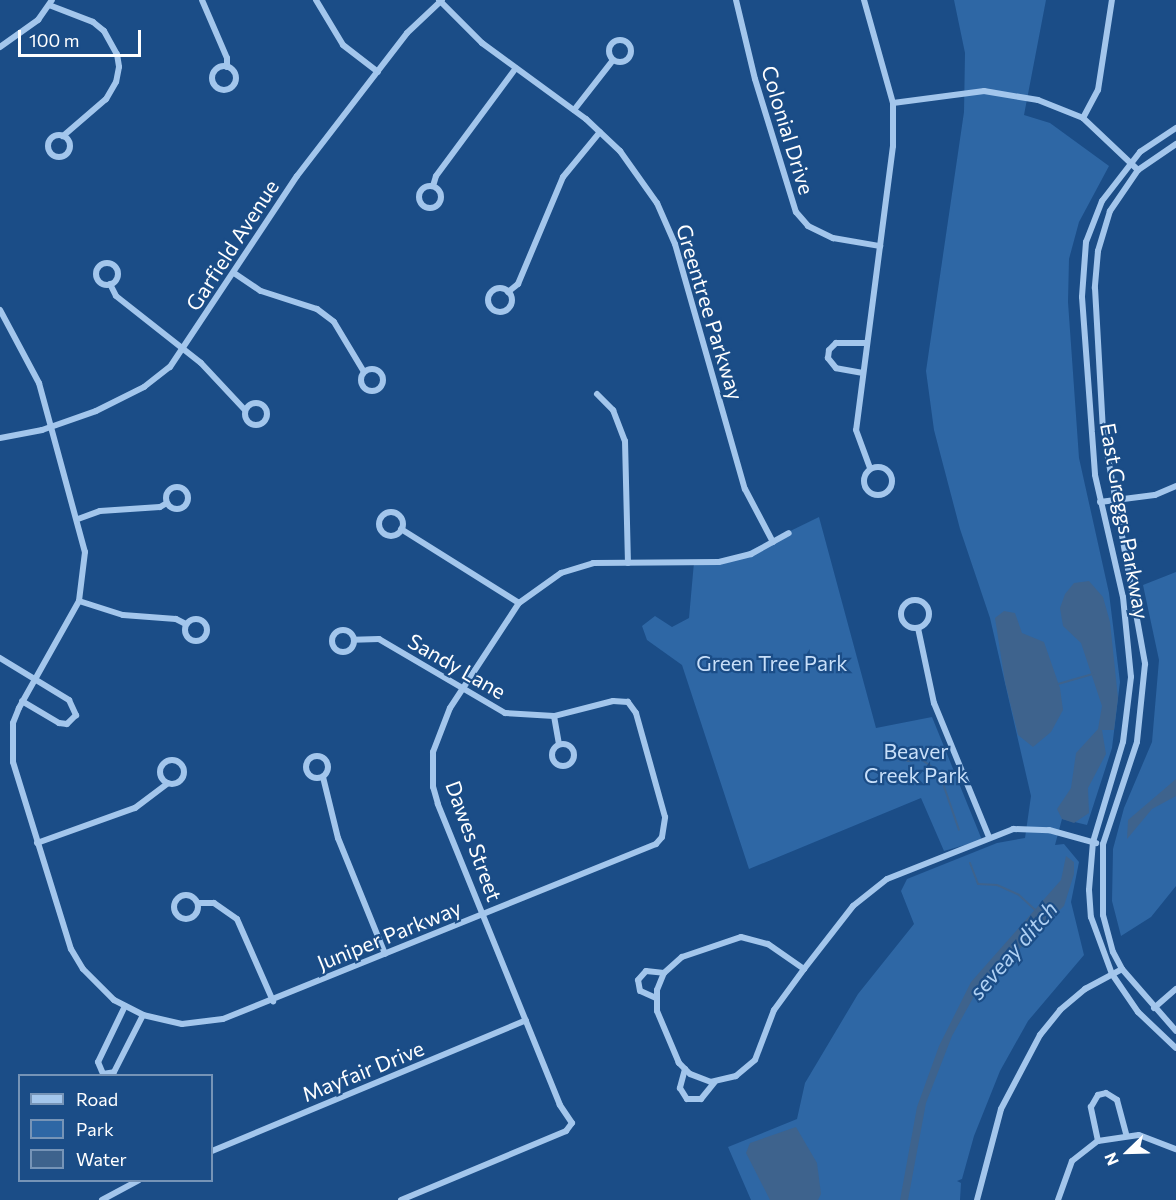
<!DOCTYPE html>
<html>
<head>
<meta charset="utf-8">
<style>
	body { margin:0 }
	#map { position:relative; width:1176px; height:1200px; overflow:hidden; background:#1b4d87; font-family:Commissioner,sans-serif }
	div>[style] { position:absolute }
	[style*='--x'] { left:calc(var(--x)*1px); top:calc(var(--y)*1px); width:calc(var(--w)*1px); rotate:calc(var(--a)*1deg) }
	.green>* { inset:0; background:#2e67a5 }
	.water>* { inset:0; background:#3e638d }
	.stream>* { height:2px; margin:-1px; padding:0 1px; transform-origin:1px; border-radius:1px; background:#3e638d }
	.street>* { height:6px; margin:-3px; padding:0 3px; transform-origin:3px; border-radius:3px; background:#a3c6ec }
	.street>.ring { margin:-3px; padding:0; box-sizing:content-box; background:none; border:6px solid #a3c6ec; border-radius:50% }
	span { translate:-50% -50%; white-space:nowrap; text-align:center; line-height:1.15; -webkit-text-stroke:4.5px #1b4d87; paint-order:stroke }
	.street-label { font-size:21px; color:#fff }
	.park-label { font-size:21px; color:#c8dff9 }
	.water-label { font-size:22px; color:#afd0f3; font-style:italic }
	.legend { position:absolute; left:18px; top:1074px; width:195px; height:108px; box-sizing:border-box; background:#1b4d87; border:2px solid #7694b7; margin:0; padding:8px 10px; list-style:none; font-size:18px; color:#fff }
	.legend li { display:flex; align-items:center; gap:12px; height:30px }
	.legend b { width:30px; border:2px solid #7694b7 }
	.north { position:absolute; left:1098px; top:1122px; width:60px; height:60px; -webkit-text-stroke:4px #1b4d87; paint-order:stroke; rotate:247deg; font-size:16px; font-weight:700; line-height:24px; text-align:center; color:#fff }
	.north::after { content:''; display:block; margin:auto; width:21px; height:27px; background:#fff; clip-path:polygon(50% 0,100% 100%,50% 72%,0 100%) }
	.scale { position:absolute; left:18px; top:30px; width:123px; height:27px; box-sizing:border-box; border:3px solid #fff; border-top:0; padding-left:8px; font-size:18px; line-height:21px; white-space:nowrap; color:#fff; -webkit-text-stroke:4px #1b4d87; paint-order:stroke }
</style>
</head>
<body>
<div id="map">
	<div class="green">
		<i style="clip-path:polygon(954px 0,1046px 0,1024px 115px,1050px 123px,1109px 166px,1079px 222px,1069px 259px,1068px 302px,1079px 458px,1109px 593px,1120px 682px,1112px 748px,1087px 825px,1062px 819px,1055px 845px,1064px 844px,1079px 862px,1071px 902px,1084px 955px,1028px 1021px,1000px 1071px,974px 1136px,962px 1179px,957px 1181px,961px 1183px,960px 1200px,751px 1200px,728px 1147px,797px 1119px,805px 1083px,858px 994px,914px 924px,901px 891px,907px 879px,997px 843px,1025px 838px,1031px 796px,990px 618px,960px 529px,934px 430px,926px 371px,964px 112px,965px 53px)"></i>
		<i style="clip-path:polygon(819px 517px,876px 728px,932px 717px,982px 840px,944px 851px,921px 798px,749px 869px,682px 665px,647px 640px,642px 626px,655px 616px,672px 627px,689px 618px,694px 562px,733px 559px)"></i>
		<i style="clip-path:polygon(1176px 572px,1176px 886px,1151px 917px,1121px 936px,1112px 901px,1113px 849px,1124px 808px,1152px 742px,1159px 660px,1143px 585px)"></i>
	</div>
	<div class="water">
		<i style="clip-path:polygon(1089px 581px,1103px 597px,1110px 622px,1118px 698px,1114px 730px,1102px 730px,1106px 754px,1088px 788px,1089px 813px,1074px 823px,1062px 819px,1057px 809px,1071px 788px,1076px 753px,1098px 729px,1102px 706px,1081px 643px,1063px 626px,1060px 608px,1065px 594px,1074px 583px)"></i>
		<i style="clip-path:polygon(1004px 611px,1015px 613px,1022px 633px,1044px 642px,1060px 688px,1063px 710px,1051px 732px,1033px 747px,1018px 735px,1005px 682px,995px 618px)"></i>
		<i style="clip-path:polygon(1176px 779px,1176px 796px,1152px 809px,1127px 839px,1128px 820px)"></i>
		<i style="clip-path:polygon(1066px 856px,1074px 862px,1074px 874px,1064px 906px,978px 989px,952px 1036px,926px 1103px,908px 1200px,900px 1200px,917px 1107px,939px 1046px,971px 982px,1061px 880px)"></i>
		<i style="clip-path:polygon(796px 1127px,817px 1163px,821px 1194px,818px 1200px,770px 1200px,746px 1153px,750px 1143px)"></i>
	</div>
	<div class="stream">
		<i style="--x:1058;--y:684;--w:37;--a:-16"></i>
		<i style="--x:887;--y:754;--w:22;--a:18"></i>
		<i style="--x:908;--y:761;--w:13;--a:-9"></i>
		<i style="--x:921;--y:759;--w:22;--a:36"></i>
		<i style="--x:939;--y:772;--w:61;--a:71"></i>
		<i style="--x:970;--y:863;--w:22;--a:69"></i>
		<i style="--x:978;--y:884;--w:19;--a:3"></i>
		<i style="--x:997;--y:885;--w:24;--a:24"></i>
		<i style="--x:1019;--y:895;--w:25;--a:43"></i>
	</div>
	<div class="street">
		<i style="--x:202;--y:0;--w:63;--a:66.7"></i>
		<i style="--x:227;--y:58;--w:9;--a:90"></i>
		<i style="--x:316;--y:0;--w:52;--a:59"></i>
		<i style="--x:343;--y:45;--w:44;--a:37.6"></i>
		<i style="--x:439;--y:0;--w:61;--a:45"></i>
		<i style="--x:482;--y:43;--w:129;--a:36.2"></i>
		<i style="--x:586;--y:119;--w:47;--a:43.3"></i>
		<i style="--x:620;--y:151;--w:64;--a:54.6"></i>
		<i style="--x:657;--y:203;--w:45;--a:66.3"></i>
		<i style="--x:675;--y:244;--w:255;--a:74.1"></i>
		<i style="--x:745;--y:489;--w:60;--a:62.2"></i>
		<i style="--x:736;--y:0;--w:81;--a:76.5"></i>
		<i style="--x:755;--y:79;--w:139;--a:72.9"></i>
		<i style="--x:796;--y:212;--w:18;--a:49"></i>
		<i style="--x:808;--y:226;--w:28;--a:26"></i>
		<i style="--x:833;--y:238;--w:48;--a:9.7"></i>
		<i style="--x:864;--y:0;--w:107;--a:74.3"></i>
		<i style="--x:893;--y:103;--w:43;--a:90"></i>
		<i style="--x:893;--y:146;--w:286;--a:97.4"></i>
		<i style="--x:856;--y:430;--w:40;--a:69.8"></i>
		<i style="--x:49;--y:5;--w:47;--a:21.1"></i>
		<i style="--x:93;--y:22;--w:14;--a:39"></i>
		<i style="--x:104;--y:31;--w:26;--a:61"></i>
		<i style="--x:117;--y:54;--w:13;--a:81"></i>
		<i style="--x:119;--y:67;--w:15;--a:101"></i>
		<i style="--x:116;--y:82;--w:20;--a:120"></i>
		<i style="--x:106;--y:99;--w:57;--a:139.3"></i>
		<i class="ring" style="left:609px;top:40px;width:16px;height:16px"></i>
		<i style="--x:0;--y:47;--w:47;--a:-35.4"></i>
		<i style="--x:38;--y:20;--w:24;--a:-55"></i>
		<i class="ring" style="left:212px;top:66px;width:18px;height:18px"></i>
		<i style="--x:893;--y:103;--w:92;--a:-7.5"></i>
		<i style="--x:984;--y:91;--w:55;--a:9.5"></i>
		<i style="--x:1038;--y:100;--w:48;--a:21.8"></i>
		<i style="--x:1083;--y:118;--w:76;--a:43.4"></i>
		<i style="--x:574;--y:110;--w:63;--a:-52"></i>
		<i style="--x:1083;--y:118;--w:32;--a:-62"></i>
		<i style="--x:1098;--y:90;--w:91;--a:-81.2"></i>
		<i style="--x:1176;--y:128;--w:43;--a:146.3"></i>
		<i style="--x:1140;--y:152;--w:62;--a:127.8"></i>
		<i style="--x:1102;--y:201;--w:44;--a:111.3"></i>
		<i style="--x:1086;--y:242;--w:55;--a:94.2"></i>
		<i style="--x:1082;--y:297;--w:178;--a:85.8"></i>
		<i style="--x:1095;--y:475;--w:125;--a:77.1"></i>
		<i style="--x:1123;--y:597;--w:80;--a:84.3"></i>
		<i style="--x:1131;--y:677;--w:65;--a:97"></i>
		<i style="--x:1123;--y:742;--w:104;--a:106.7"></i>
		<i style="--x:1093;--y:842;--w:48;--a:94.8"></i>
		<i style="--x:1089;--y:890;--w:27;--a:86"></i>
		<i style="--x:1091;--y:917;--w:61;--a:69.8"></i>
		<i style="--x:1112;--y:974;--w:46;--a:55.6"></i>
		<i style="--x:1138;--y:1012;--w:52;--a:43.5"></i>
		<i class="ring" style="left:48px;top:135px;width:16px;height:16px"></i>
		<i style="--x:1176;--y:144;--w:46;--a:145.6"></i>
		<i style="--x:1138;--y:170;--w:50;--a:124.3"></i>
		<i style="--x:1110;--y:211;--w:42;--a:106.7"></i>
		<i style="--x:1098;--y:251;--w:37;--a:95"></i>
		<i style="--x:1095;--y:288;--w:142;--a:86.8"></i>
		<i style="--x:1103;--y:430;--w:238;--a:79.8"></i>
		<i style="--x:1145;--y:664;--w:78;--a:95.9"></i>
		<i style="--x:1137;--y:742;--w:108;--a:108.4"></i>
		<i style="--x:1103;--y:844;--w:71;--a:90"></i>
		<i style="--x:1103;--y:915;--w:38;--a:75"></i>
		<i style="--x:1113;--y:952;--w:19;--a:62"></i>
		<i style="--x:1122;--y:969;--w:82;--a:48.9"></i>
		<i class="ring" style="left:419px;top:186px;width:16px;height:16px"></i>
		<i style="--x:433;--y:186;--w:10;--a:-73"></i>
		<i style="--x:436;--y:176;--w:134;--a:-53.5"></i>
		<i class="ring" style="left:96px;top:263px;width:16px;height:16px"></i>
		<i style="--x:234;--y:273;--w:32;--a:34"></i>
		<i style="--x:261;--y:291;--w:59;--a:17.8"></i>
		<i style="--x:317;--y:309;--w:21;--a:37"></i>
		<i style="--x:334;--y:322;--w:58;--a:59"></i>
		<i style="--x:110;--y:284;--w:13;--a:63"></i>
		<i style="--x:116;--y:296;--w:108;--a:38.2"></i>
		<i style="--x:201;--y:363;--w:64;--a:46.9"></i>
		<i class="ring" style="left:488px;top:288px;width:18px;height:18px"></i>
		<i style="--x:508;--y:292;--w:13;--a:-39"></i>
		<i style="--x:518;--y:284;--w:116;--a:-67.2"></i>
		<i style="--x:563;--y:177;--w:58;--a:-50.6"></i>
		<i style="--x:0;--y:310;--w:83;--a:61.9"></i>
		<i style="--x:39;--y:383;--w:175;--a:74.8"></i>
		<i style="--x:85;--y:552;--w:49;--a:97"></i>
		<i style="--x:79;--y:601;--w:123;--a:119.3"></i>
		<i style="--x:19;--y:708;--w:16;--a:112"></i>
		<i style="--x:13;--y:723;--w:39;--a:90"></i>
		<i style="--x:13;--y:762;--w:196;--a:72.8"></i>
		<i style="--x:71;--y:949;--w:23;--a:59"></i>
		<i style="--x:83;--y:969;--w:44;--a:45"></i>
		<i style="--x:114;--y:1000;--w:33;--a:27"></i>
		<i style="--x:143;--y:1015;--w:40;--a:13"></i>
		<i style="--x:182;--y:1024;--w:41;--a:-7"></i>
		<i style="--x:223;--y:1019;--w:467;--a:-22"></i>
		<i style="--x:656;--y:844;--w:9;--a:-49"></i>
		<i style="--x:662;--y:837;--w:20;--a:-81"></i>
		<i style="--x:665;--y:817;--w:108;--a:-105.6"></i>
		<i style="--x:636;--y:713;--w:14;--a:-126"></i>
		<i style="--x:628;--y:702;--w:15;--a:-176"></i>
		<i style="--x:613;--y:701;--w:61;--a:165.7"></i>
		<i style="--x:554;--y:716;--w:49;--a:-176.5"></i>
		<i style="--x:505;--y:713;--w:146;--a:-149.6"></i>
		<i style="--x:379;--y:639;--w:25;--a:178"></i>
		<i class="ring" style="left:361px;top:369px;width:16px;height:16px"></i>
		<i style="--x:863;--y:373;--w:27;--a:-170"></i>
		<i style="--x:836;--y:368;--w:13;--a:-129"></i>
		<i style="--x:828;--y:358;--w:8;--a:-83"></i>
		<i style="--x:829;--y:350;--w:10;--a:-45"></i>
		<i style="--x:836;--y:343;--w:30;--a:0"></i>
		<i style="--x:597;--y:394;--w:23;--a:45"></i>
		<i style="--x:613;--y:410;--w:33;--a:69"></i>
		<i style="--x:625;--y:441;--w:122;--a:88.6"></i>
		<i class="ring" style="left:245px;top:403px;width:16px;height:16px"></i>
		<i style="--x:0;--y:438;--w:43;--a:-10.8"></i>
		<i style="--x:42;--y:430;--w:57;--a:-19.4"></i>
		<i style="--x:96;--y:411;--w:54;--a:-26.6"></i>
		<i style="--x:144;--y:387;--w:33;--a:-38"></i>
		<i style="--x:170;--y:367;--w:229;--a:-56.4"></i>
		<i style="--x:297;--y:176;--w:180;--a:-52.4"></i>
		<i style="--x:407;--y:33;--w:48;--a:-43.3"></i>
		<i class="ring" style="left:864px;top:467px;width:22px;height:22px"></i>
		<i class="ring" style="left:166px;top:487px;width:16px;height:16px"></i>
		<i style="--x:1100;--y:502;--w:55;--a:-7.3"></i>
		<i style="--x:1155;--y:495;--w:23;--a:-23"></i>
		<i class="ring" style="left:379px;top:512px;width:18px;height:18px"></i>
		<i style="--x:78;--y:519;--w:23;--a:-20"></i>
		<i style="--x:100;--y:511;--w:60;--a:-3.8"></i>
		<i style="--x:160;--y:507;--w:8;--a:-30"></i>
		<i style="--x:401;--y:529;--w:139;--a:32.1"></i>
		<i class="ring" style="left:901px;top:600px;width:22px;height:22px"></i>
		<i style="--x:79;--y:601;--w:46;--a:17.7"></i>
		<i style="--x:123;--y:615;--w:53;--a:4.3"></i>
		<i style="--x:176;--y:619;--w:11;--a:27"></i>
		<i class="ring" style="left:185px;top:619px;width:16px;height:16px"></i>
		<i style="--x:918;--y:628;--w:77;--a:78"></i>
		<i style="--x:934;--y:703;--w:145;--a:67.7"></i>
		<i class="ring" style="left:332px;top:630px;width:16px;height:16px"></i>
		<i style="--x:0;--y:658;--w:81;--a:31.3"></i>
		<i style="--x:69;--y:700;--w:17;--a:65"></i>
		<i style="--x:76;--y:715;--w:13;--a:135"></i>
		<i style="--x:67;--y:724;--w:8;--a:-173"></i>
		<i style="--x:59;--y:723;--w:43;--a:-149.3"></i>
		<i style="--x:554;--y:716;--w:29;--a:80"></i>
		<i class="ring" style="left:552px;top:744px;width:16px;height:16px"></i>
		<i class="ring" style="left:306px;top:756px;width:16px;height:16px"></i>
		<i class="ring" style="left:160px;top:760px;width:18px;height:18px"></i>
		<i style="--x:323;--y:777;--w:63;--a:76.2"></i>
		<i style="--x:338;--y:838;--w:125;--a:67.9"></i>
		<i style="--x:37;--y:843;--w:104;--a:-19.7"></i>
		<i style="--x:135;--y:808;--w:41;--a:-37.1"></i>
		<i class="ring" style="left:174px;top:895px;width:18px;height:18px"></i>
		<i style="--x:198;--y:903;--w:16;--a:0"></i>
		<i style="--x:214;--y:903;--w:28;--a:35"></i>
		<i style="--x:237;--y:919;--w:90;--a:66.3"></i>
		<i style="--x:741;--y:937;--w:28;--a:15"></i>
		<i style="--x:768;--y:944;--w:44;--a:34.8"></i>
		<i style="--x:804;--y:969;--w:51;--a:126.2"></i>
		<i style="--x:774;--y:1010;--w:53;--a:110.8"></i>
		<i style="--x:755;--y:1060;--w:25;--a:140"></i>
		<i style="--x:736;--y:1076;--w:26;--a:167"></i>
		<i style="--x:711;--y:1082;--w:22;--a:-159"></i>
		<i style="--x:690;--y:1074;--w:16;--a:-135"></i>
		<i style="--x:679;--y:1063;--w:56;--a:-112.9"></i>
		<i style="--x:657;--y:1011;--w:21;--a:-90"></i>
		<i style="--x:657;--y:990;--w:18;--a:-68"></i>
		<i style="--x:664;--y:973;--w:24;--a:-42"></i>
		<i style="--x:682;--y:957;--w:62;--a:-18.7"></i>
		<i style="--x:804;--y:969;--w:80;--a:-52.1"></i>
		<i style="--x:853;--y:906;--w:43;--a:-38.5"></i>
		<i style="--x:887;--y:879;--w:136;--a:-21.6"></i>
		<i style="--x:1013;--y:829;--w:36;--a:2"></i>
		<i style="--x:1049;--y:830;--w:49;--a:15.5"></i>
		<i style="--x:656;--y:998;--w:17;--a:-156"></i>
		<i style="--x:640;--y:991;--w:11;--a:-100"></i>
		<i style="--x:638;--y:980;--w:12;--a:-48"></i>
		<i style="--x:646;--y:971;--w:18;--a:6"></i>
		<i style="--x:125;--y:1006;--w:62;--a:115.7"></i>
		<i style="--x:98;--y:1062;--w:13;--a:67"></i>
		<i style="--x:103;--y:1074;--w:11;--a:-10"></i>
		<i style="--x:114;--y:1072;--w:64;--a:-63"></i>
		<i style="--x:1154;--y:1008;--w:29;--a:-41"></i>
		<i style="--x:685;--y:1069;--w:20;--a:105"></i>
		<i style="--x:680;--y:1088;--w:13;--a:58"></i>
		<i style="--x:687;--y:1099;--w:14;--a:0"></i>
		<i style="--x:701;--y:1099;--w:22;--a:-51"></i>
		<i style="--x:1098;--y:1141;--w:35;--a:-102"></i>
		<i style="--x:1091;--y:1107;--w:14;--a:-60"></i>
		<i style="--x:1098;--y:1095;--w:8;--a:-14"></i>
		<i style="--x:1106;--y:1093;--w:13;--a:32"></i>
		<i style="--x:1117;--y:1100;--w:35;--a:75"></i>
		<i style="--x:212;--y:1151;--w:340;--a:-22.6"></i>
		<i style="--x:102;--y:1200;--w:42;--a:-28.4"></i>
		<i style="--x:401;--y:1200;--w:179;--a:-22.7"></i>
		<i style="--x:566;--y:1131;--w:10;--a:-53"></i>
		<i style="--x:572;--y:1123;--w:22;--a:-124"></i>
		<i style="--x:560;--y:1105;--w:325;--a:-112.1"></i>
		<i style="--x:438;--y:804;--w:18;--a:-106"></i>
		<i style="--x:433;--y:787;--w:35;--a:-90"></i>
		<i style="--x:433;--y:752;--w:47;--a:-68.9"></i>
		<i style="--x:450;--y:708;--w:126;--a:-56.7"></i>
		<i style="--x:519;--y:603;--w:52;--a:-35.5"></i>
		<i style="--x:561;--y:573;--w:34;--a:-17"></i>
		<i style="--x:593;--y:563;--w:126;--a:-0.5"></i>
		<i style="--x:719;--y:562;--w:33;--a:-14"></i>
		<i style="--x:751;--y:554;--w:43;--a:-28.9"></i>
		<i style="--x:977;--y:1200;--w:94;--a:-75.2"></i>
		<i style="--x:1001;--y:1109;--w:84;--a:-62.2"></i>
		<i style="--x:1040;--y:1035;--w:32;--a:-51"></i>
		<i style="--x:1060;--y:1010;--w:33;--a:-40"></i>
		<i style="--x:1085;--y:989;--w:42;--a:-28.4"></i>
		<i style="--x:1058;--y:1200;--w:41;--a:-70.3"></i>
		<i style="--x:1072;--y:1161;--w:33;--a:-38"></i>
		<i style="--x:1098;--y:1141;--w:41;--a:-8.3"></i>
		<i style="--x:1139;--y:1135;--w:40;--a:21"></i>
	</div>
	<div class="street-label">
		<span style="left:788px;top:130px;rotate:73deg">Colonial Drive</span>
		<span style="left:232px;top:245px;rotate:-57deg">Garfield Avenue</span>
		<span style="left:710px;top:312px;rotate:73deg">Greentree Parkway</span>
		<span style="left:1125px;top:521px;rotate:80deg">East Greggs Parkway</span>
		<span style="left:457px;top:666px;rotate:30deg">Sandy Lane</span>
		<span style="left:474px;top:841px;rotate:70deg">Dawes Street</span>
		<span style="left:389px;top:935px;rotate:-22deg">Juniper Parkway</span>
		<span style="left:363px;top:1071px;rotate:-22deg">Mayfair Drive</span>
	</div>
	<div class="park-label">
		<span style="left:772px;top:663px">Green Tree Park</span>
		<span style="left:916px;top:763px">Beaver<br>Creek Park</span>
	</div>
	<div class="water-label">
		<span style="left:1013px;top:950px;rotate:-49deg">seveay ditch</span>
	</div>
	<ul class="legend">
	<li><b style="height:8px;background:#a3c6ec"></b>Road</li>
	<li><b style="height:16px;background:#2e67a5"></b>Park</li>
	<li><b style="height:16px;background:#3e638d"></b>Water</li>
	</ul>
	<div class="north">N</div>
	<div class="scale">100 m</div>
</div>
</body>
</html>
